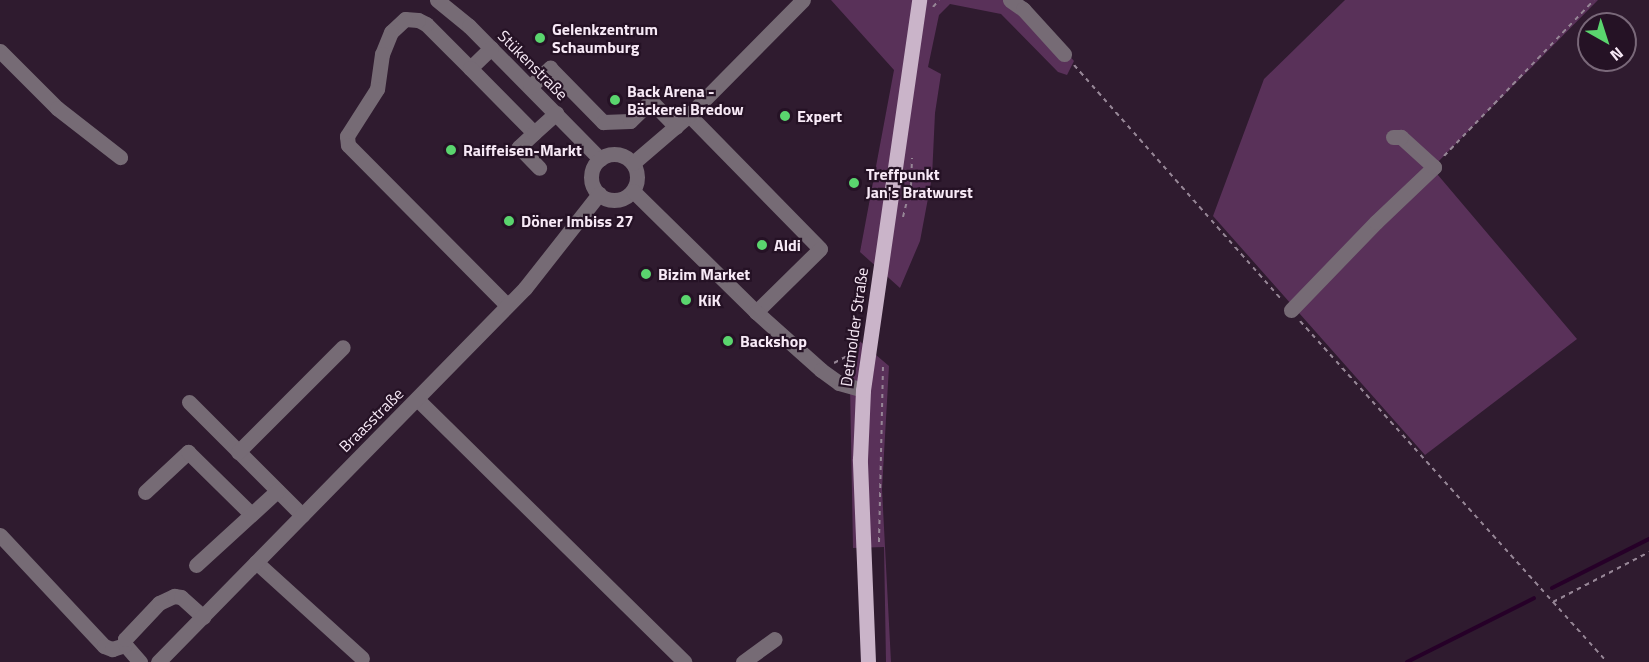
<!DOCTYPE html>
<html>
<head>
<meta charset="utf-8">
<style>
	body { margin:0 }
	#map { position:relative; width:1649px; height:662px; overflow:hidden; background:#2f1b2f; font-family:"Titillium Web",sans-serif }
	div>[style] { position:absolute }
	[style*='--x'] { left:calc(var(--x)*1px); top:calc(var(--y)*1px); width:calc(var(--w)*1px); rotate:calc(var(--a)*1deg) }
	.green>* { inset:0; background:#593159 }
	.stream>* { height:4px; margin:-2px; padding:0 2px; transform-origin:2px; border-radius:2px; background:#260028 }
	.path>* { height:2px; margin-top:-1px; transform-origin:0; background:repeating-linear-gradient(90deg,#968696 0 4.5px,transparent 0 9px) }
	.minor>* { height:15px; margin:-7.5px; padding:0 7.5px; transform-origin:7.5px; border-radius:7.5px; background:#766b75 }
	.minor>.ring { margin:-7.5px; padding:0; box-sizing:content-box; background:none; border:15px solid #766b75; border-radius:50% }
	.major>* { height:15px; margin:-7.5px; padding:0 7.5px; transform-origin:7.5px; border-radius:7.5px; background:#cab4c9 }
	.dots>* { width:16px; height:16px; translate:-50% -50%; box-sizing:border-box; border:3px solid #251225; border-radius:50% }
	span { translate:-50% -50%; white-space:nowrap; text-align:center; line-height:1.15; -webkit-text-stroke:4.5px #251225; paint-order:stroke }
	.poi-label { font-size:16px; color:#f7e9f6; font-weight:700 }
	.left { translate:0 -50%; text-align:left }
	.street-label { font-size:16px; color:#f7e9f6 }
	.north { position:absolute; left:1577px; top:12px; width:60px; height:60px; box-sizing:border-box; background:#251225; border:2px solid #796879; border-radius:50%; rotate:141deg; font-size:16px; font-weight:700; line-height:24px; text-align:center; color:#f7e9f6 }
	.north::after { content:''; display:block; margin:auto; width:21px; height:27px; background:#5ad56e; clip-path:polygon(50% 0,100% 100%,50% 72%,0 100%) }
</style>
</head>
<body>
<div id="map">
	<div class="green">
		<i style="clip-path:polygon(831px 0,1018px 0,1074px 61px,1067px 75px,1058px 72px,1001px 14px,950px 4px,939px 15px,928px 67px,941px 74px,935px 113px,932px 177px,920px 241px,900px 288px,860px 252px,894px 70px)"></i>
		<i style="clip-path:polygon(1345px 0,1598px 0,1432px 168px,1577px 339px,1425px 455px,1213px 216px,1264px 79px)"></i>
		<i style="clip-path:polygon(856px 338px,889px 366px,882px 489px,891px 662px,886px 662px,884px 547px,853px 548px,850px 386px)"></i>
	</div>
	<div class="stream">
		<i style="--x:1552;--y:588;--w:109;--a:-26.8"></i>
		<i style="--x:1407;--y:662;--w:142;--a:-26.7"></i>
	</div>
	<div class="path">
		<i style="--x:933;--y:7;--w:9;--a:-49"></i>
		<i style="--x:1074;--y:65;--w:312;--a:48.5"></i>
		<i style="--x:1444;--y:156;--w:216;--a:-46.1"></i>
		<i style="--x:903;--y:217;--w:32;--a:-76"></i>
		<i style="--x:911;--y:186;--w:28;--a:-88"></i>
		<i style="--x:1300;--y:321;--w:459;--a:48"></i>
		<i style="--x:834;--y:363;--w:24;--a:-28"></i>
		<i style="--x:879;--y:542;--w:180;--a:-88.7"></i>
		<i style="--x:1553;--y:602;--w:108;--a:-27.5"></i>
	</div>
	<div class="minor">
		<i style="--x:437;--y:0;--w:41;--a:39.1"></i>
		<i style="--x:469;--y:26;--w:187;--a:45.4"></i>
		<i style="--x:1010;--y:0;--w:16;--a:35"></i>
		<i style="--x:1023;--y:9;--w:61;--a:47.7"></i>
		<i style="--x:491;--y:48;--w:29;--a:136"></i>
		<i style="--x:470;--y:68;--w:62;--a:-135"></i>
		<i style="--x:426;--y:24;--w:9;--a:-153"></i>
		<i style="--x:418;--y:20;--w:13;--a:-176"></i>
		<i style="--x:405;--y:19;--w:19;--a:137"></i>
		<i style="--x:391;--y:32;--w:24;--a:112"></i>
		<i style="--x:382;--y:54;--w:35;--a:98"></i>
		<i style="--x:377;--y:89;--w:56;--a:122.6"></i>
		<i style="--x:347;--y:136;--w:9;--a:84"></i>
		<i style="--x:348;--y:145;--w:226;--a:45.2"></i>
		<i style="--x:0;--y:51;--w:81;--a:45"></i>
		<i style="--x:57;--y:108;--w:80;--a:37.9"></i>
		<i style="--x:470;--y:68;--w:91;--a:45.4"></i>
		<i style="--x:534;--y:133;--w:21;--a:137"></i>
		<i style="--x:519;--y:147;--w:29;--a:46"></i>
		<i style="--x:530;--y:87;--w:28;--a:-44"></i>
		<i style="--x:550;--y:68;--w:76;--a:45.5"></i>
		<i style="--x:603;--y:122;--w:27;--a:-2"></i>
		<i style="--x:630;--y:121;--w:29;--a:-44"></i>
		<i style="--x:651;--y:101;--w:36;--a:46"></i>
		<i style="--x:689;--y:115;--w:187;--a:45.6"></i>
		<i style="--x:820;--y:249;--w:90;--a:135.5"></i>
		<i style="--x:534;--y:133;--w:30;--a:-42"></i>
		<i class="ring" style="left:591px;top:154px;width:31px;height:31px"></i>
		<i style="--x:633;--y:163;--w:74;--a:-40.6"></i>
		<i style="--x:689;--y:115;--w:162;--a:-45.3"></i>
		<i style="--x:633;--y:191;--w:173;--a:44.5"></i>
		<i style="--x:756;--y:312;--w:87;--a:41.7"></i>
		<i style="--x:821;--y:370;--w:22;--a:36"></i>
		<i style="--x:839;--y:383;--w:25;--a:16"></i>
		<i style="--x:1291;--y:310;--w:122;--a:-46"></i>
		<i style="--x:1376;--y:222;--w:80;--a:-43.5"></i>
		<i style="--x:1434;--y:167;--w:45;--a:-137.7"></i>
		<i style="--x:1401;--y:137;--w:8;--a:180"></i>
		<i style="--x:417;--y:399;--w:375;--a:44.5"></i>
		<i style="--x:189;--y:402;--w:160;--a:45"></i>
		<i style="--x:238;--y:452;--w:148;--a:-45"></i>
		<i style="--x:145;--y:492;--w:59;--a:-42.9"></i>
		<i style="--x:188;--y:452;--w:88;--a:44.5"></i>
		<i style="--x:0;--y:535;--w:152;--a:46.9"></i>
		<i style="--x:104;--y:646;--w:9;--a:21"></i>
		<i style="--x:112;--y:649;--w:14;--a:-17"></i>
		<i style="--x:256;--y:562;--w:143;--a:42.2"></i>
		<i style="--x:196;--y:565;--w:110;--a:-42.4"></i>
		<i style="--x:140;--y:662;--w:23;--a:-131"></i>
		<i style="--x:125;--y:645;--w:6;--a:-90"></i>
		<i style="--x:125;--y:639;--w:50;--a:-46.6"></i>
		<i style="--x:159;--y:603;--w:17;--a:-25"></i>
		<i style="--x:174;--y:596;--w:7;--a:8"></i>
		<i style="--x:181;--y:597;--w:30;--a:42"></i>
		<i style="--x:158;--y:662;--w:524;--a:-45.54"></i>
		<i style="--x:525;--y:288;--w:120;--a:-51.8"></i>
		<i style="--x:743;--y:662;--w:39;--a:-36"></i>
	</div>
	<div class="major">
		<i style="--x:868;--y:662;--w:203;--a:-92.3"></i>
		<i style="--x:860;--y:459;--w:69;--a:-87.5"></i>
		<i style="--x:863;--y:390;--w:394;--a:-81.8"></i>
	</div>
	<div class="dots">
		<i style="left:540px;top:38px;background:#5ad56e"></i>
		<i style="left:615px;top:100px;background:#5ad56e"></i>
		<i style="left:785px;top:116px;background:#5ad56e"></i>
		<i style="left:451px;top:150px;background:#5ad56e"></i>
		<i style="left:854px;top:183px;background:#5ad56e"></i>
		<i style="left:509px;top:221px;background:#5ad56e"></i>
		<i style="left:762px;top:245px;background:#5ad56e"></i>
		<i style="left:646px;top:274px;background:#5ad56e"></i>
		<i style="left:686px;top:300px;background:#5ad56e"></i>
		<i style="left:728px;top:341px;background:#5ad56e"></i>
	</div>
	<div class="poi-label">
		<span class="left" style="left:552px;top:38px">Gelenkzentrum<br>Schaumburg</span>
		<span class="left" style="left:627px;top:100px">Back Arena -<br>Bäckerei Bredow</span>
		<span class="left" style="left:797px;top:116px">Expert</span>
		<span class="left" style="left:463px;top:150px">Raiffeisen-Markt</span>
		<span class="left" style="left:866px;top:183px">Treffpunkt<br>Jan's Bratwurst</span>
		<span class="left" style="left:521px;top:221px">Döner Imbiss 27</span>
		<span class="left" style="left:774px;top:245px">Aldi</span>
		<span class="left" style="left:658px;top:274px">Bizim Market</span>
		<span class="left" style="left:698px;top:300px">KiK</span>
		<span class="left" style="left:740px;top:341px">Backshop</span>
	</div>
	<div class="street-label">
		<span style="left:533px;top:65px;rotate:45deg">Stükenstraße</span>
		<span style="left:854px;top:327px;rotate:-82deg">Detmolder Straße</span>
		<span style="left:371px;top:420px;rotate:-45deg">Braasstraße</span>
	</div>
	<div class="north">N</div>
</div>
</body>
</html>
